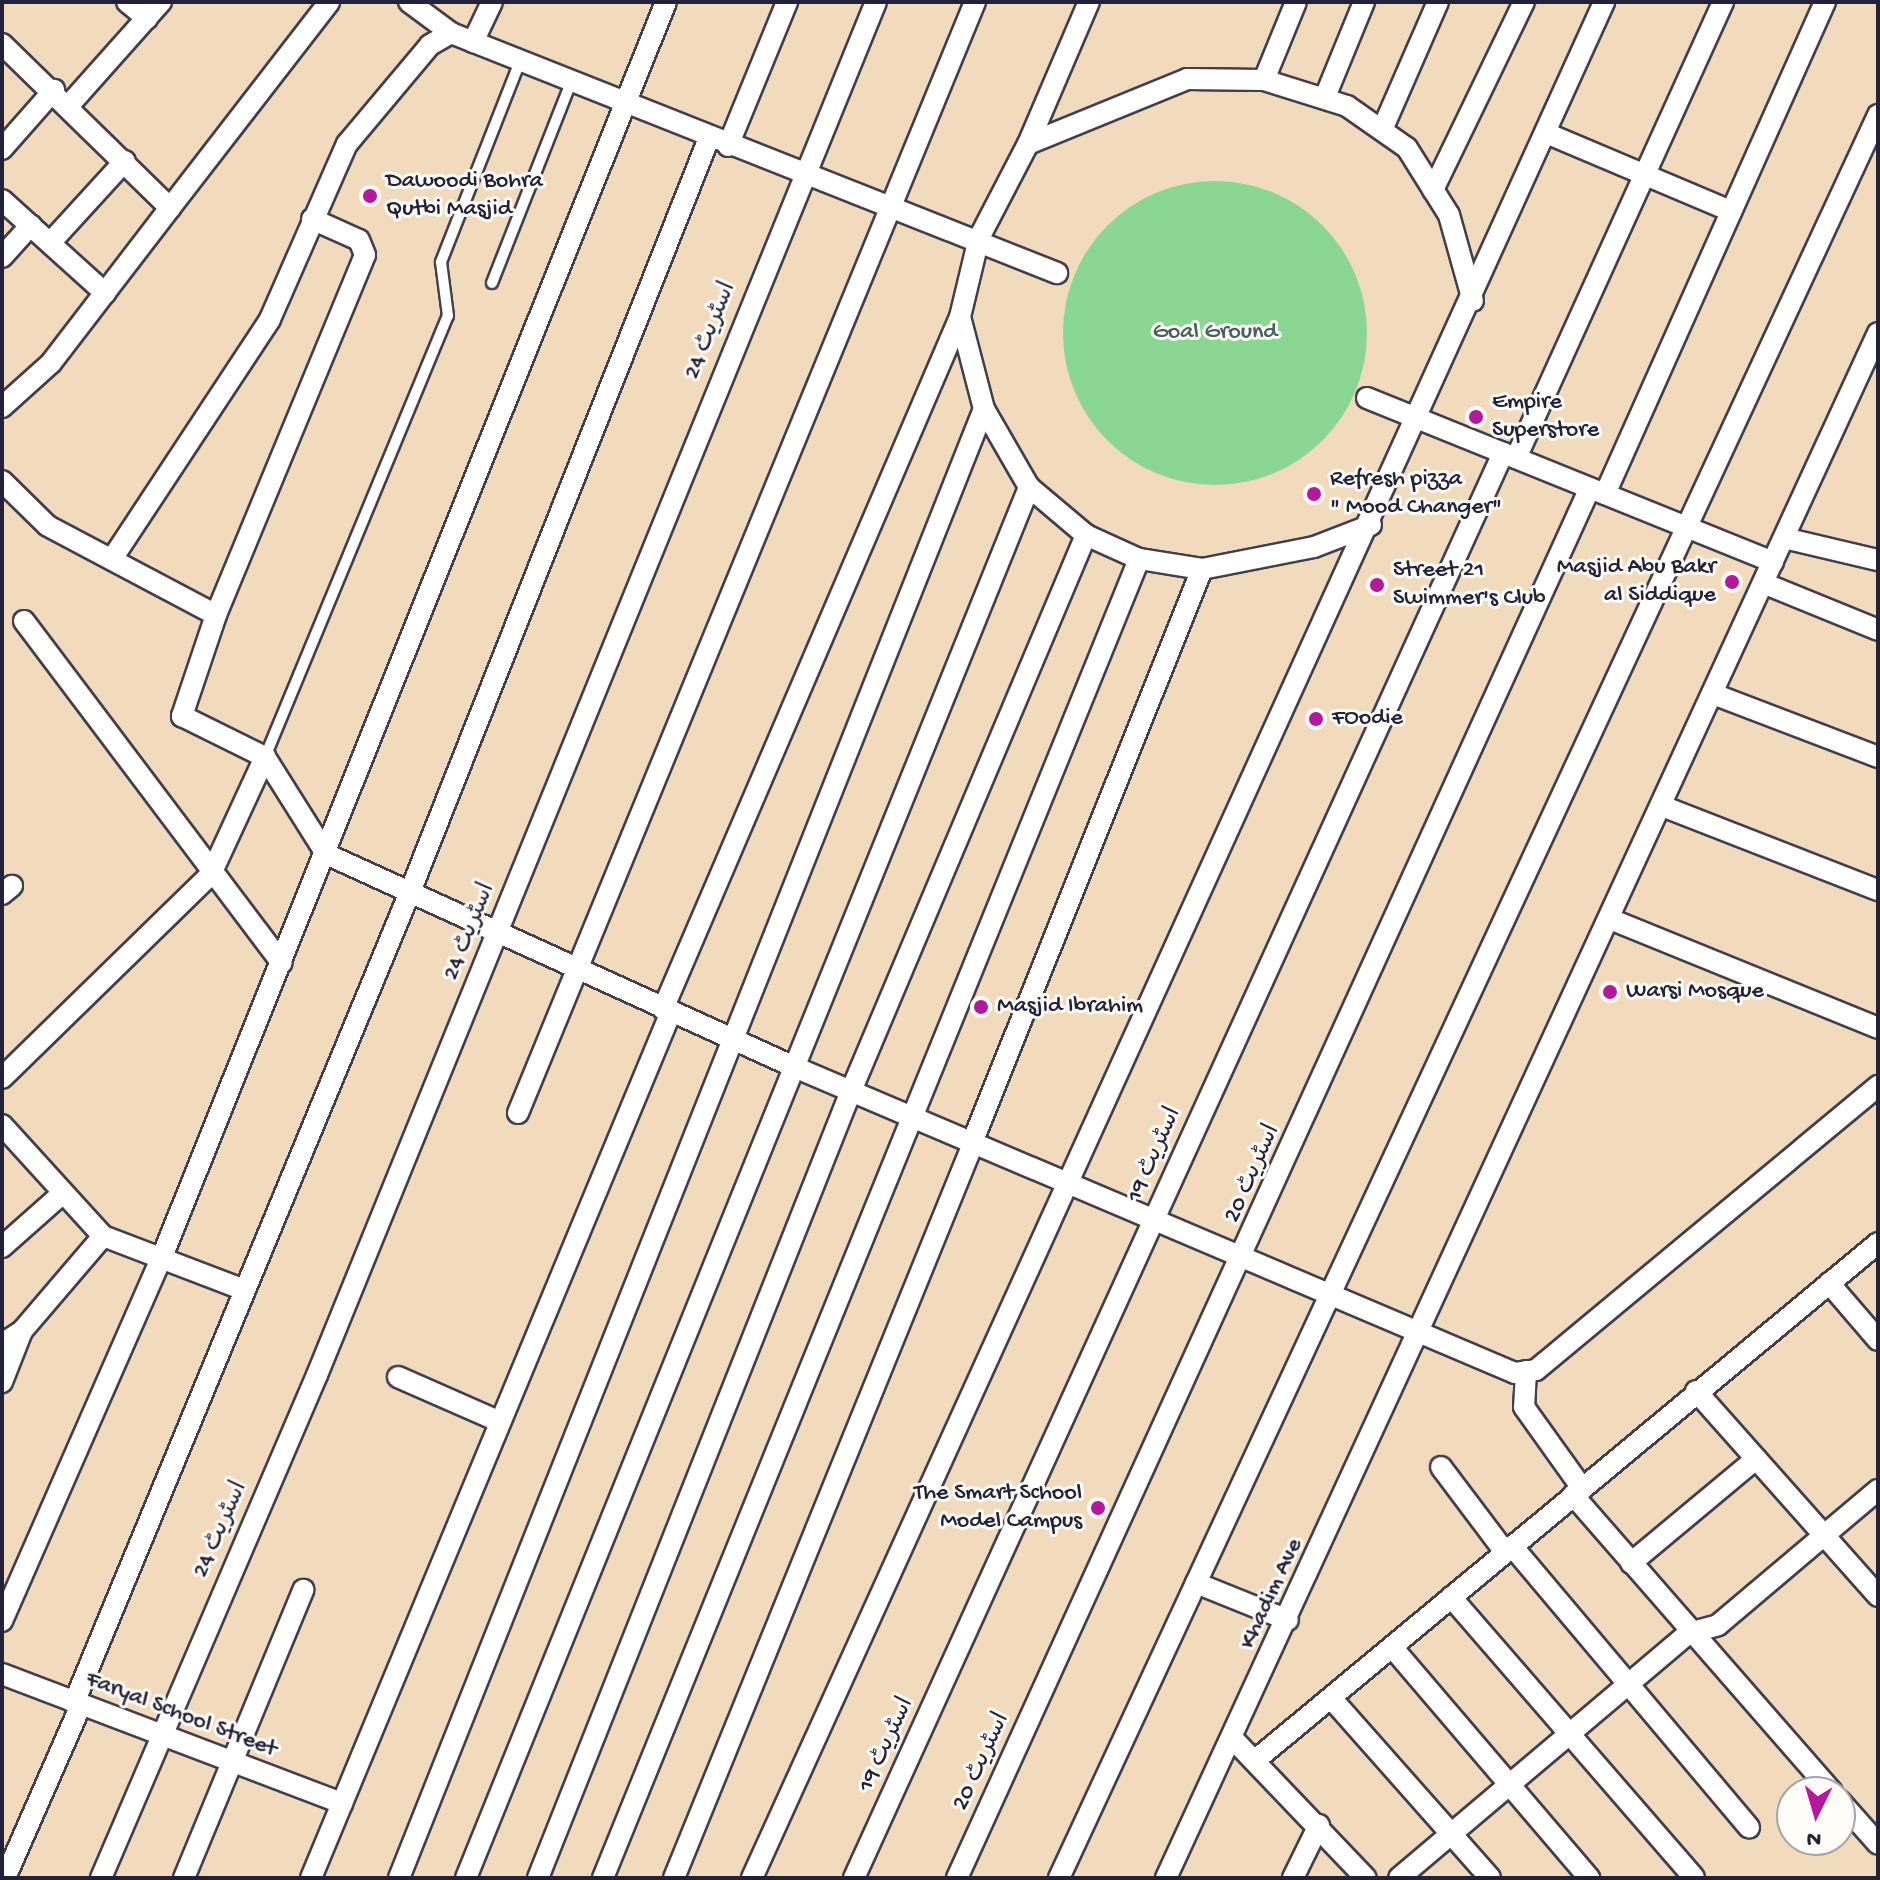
<!DOCTYPE html>
<html>
<head>
<meta charset="utf-8">
<style>
	body { margin:0 }
	#map { position:relative; width:1880px; height:1880px; overflow:hidden; background:#f2dbbc; font-family:"Gochi Hand","Playpen Sans Arabic",sans-serif }
	div>[style] { position:absolute }
	[style*='--x'] { left:calc(var(--x)*1px); top:calc(var(--y)*1px); width:calc(var(--w)*1px); rotate:calc(var(--a)*1deg) }
	.green>* { inset:0; background:#8ad693 }
	.round { border-radius:50% }
	.roads { filter:drop-shadow(2px 0 #413e4e) drop-shadow(-2px 0 #413e4e) drop-shadow(0 2px #413e4e) drop-shadow(0 -2px #413e4e) }
	.service>* { height:10px; margin:-5px; padding:0 5px; transform-origin:5px; border-radius:5px; background:#fff }
	.minor>* { height:20px; margin:-10px; padding:0 10px; transform-origin:10px; border-radius:10px; background:#fff }
	.dots>* { width:22px; height:22px; translate:-50% -50%; box-sizing:border-box; border:4px solid #fdfcf7; border-radius:50% }
	span { translate:-50% -50%; white-space:nowrap; text-align:center; line-height:1.15; -webkit-text-stroke:6px #fdfcf7; paint-order:stroke }
	.poi-label { font-size:24px; color:#22223b }
	.left { translate:0 -50%; text-align:left }
	.right { translate:-100% -50%; text-align:right }
	.street-label { font-size:24px; color:#22223b }
	.park-label { font-size:24px; color:#46615a }
	.frame { position:absolute; inset:0; border:4px solid #22223b; pointer-events:none }
	.north { position:absolute; left:1776px; top:1776px; width:80px; height:80px; box-sizing:border-box; background:#fdfcf7; border:2px solid #a5a5ac; border-radius:50%; rotate:185deg; font-size:22px; font-weight:700; line-height:32px; text-align:center; color:#22223b }
	.north::after { content:''; display:block; margin:auto; width:28px; height:36px; background:#b5179e; clip-path:polygon(50% 0,100% 100%,50% 72%,0 100%) }
</style>
</head>
<body>
<div id="map">
	<div class="green">
		<i class="round" style="left:1063px;top:181px;width:304px;height:304px"></i>
	</div>
	<div class="roads">
		<div class="service">
			<i style="--x:492;--y:283;--w:216;--a:-68.5"></i>
			<i style="--x:265;--y:757;--w:477;--a:-67.5"></i>
			<i style="--x:448;--y:316;--w:54;--a:-97.4"></i>
			<i style="--x:441;--y:262;--w:216;--a:-68.5"></i>
		</div>
		<div class="minor">
			<i style="--x:127;--y:2;--w:26;--a:39"></i>
			<i style="--x:409;--y:2;--w:52;--a:36.4"></i>
			<i style="--x:451;--y:33;--w:652;--a:21.61"></i>
			<i style="--x:473;--y:42;--w:44;--a:-64.6"></i>
			<i style="--x:2;--y:44;--w:235;--a:44.3"></i>
			<i style="--x:170;--y:208;--w:260;--a:-52.3"></i>
			<i style="--x:1264;--y:80;--w:84;--a:-67.7"></i>
			<i style="--x:1325;--y:97;--w:103;--a:-67.7"></i>
			<i style="--x:70;--y:104;--w:137;--a:-48.3"></i>
			<i style="--x:1382;--y:130;--w:140;--a:-66.4"></i>
			<i style="--x:1546;--y:133;--w:201;--a:22.9"></i>
			<i style="--x:1028;--y:144;--w:155;--a:-66.8"></i>
			<i style="--x:728;--y:146;--w:156;--a:-67.7"></i>
			<i style="--x:2;--y:149;--w:79;--a:-48.6"></i>
			<i style="--x:1433;--y:190;--w:209;--a:-64.2"></i>
			<i style="--x:2;--y:200;--w:139;--a:42.1"></i>
			<i style="--x:312;--y:219;--w:51;--a:24.1"></i>
			<i style="--x:359;--y:240;--w:16;--a:68"></i>
			<i style="--x:365;--y:255;--w:390;--a:112.5"></i>
			<i style="--x:216;--y:615;--w:107;--a:108.6"></i>
			<i style="--x:182;--y:716;--w:93;--a:26.3"></i>
			<i style="--x:265;--y:757;--w:115;--a:57.8"></i>
			<i style="--x:326;--y:854;--w:512;--a:24.46"></i>
			<i style="--x:792;--y:1066;--w:785;--a:23.01"></i>
			<i style="--x:1515;--y:1373;--w:21;--a:-8"></i>
			<i style="--x:1536;--y:1370;--w:445;--a:-39.7"></i>
			<i style="--x:50;--y:243;--w:111;--a:-47.6"></i>
			<i style="--x:2;--y:257;--w:43;--a:-47.8"></i>
			<i style="--x:1367;--y:398;--w:438;--a:22"></i>
			<i style="--x:2;--y:407;--w:66;--a:-41.9"></i>
			<i style="--x:51;--y:363;--w:195;--a:-52.5"></i>
			<i style="--x:1516;--y:458;--w:501;--a:-65.58"></i>
			<i style="--x:2;--y:481;--w:64;--a:44.4"></i>
			<i style="--x:48;--y:526;--w:190;--a:27.9"></i>
			<i style="--x:1605;--y:494;--w:539;--a:-65.91"></i>
			<i style="--x:1371;--y:525;--w:61;--a:158.9"></i>
			<i style="--x:1314;--y:547;--w:114;--a:168.9"></i>
			<i style="--x:1202;--y:569;--w:64;--a:-171"></i>
			<i style="--x:1139;--y:559;--w:58;--a:-155.6"></i>
			<i style="--x:1086;--y:535;--w:75;--a:-139.9"></i>
			<i style="--x:1029;--y:487;--w:90;--a:-120"></i>
			<i style="--x:984;--y:409;--w:95;--a:-104.6"></i>
			<i style="--x:960;--y:317;--w:81;--a:-76.5"></i>
			<i style="--x:979;--y:238;--w:106;--a:-62.5"></i>
			<i style="--x:1028;--y:144;--w:172;--a:-22.2"></i>
			<i style="--x:1187;--y:79;--w:77;--a:0.7"></i>
			<i style="--x:1264;--y:80;--w:87;--a:17.4"></i>
			<i style="--x:1347;--y:106;--w:73;--a:35"></i>
			<i style="--x:1407;--y:148;--w:79;--a:57.9"></i>
			<i style="--x:1449;--y:215;--w:89;--a:74.4"></i>
			<i style="--x:1784;--y:538;--w:97;--a:13.2"></i>
			<i style="--x:112;--y:559;--w:287;--a:-56.6"></i>
			<i style="--x:270;--y:319;--w:191;--a:-66.3"></i>
			<i style="--x:347;--y:144;--w:129;--a:-50"></i>
			<i style="--x:430;--y:45;--w:24;--a:-30"></i>
			<i style="--x:1763;--y:583;--w:124;--a:22.2"></i>
			<i style="--x:24;--y:621;--w:428;--a:53"></i>
			<i style="--x:1713;--y:694;--w:177;--a:20.9"></i>
			<i style="--x:1662;--y:806;--w:232;--a:21.3"></i>
			<i style="--x:2;--y:894;--w:13;--a:-39"></i>
			<i style="--x:1610;--y:919;--w:289;--a:22.1"></i>
			<i style="--x:663;--y:1009;--w:753;--a:-66.77"></i>
			<i style="--x:2;--y:1078;--w:292;--a:-44.3"></i>
			<i style="--x:211;--y:874;--w:129;--a:-65.2"></i>
			<i style="--x:518;--y:1113;--w:1201;--a:-67.64"></i>
			<i style="--x:2;--y:1125;--w:150;--a:47.7"></i>
			<i style="--x:103;--y:1236;--w:149;--a:20.9"></i>
			<i style="--x:972;--y:1143;--w:618;--a:-68.16"></i>
			<i style="--x:2;--y:1247;--w:81;--a:-41.5"></i>
			<i style="--x:1829;--y:1283;--w:75;--a:49.3"></i>
			<i style="--x:22;--y:1331;--w:125;--a:-49.5"></i>
			<i style="--x:2;--y:1344;--w:24;--a:-33"></i>
			<i style="--x:22;--y:1331;--w:55;--a:111.4"></i>
			<i style="--x:1526;--y:1371;--w:36;--a:93"></i>
			<i style="--x:1524;--y:1407;--w:100;--a:54.4"></i>
			<i style="--x:398;--y:1377;--w:109;--a:23.7"></i>
			<i style="--x:1696;--y:1391;--w:274;--a:48.4"></i>
			<i style="--x:1441;--y:1467;--w:106;--a:53"></i>
			<i style="--x:1573;--y:1495;--w:394;--a:48.9"></i>
			<i style="--x:1512;--y:1546;--w:368;--a:49.9"></i>
			<i style="--x:1631;--y:1563;--w:163;--a:-39.8"></i>
			<i style="--x:1196;--y:1583;--w:99;--a:21.9"></i>
			<i style="--x:1451;--y:1597;--w:371;--a:49.1"></i>
			<i style="--x:2;--y:1621;--w:398;--a:-66.3"></i>
			<i style="--x:162;--y:1257;--w:1352;--a:-68.12"></i>
			<i style="--x:1392;--y:1647;--w:304;--a:49.5"></i>
			<i style="--x:2;--y:1674;--w:364;--a:20.8"></i>
			<i style="--x:1331;--y:1698;--w:240;--a:48.5"></i>
			<i style="--x:74;--y:1703;--w:878;--a:-67.5"></i>
			<i style="--x:410;--y:892;--w:811;--a:-68.37"></i>
			<i style="--x:1233;--y:1739;--w:192;--a:46.3"></i>
			<i style="--x:1258;--y:1758;--w:806;--a:-39.71"></i>
			<i style="--x:1840;--y:1801;--w:57;--a:48.5"></i>
			<i style="--x:5;--y:1878;--w:189;--a:-66.3"></i>
			<i style="--x:101;--y:1878;--w:547;--a:-66.76"></i>
			<i style="--x:317;--y:1375;--w:1482;--a:-67.85"></i>
			<i style="--x:184;--y:1878;--w:312;--a:-67.5"></i>
			<i style="--x:311;--y:1878;--w:938;--a:-67.43"></i>
			<i style="--x:399;--y:1878;--w:1581;--a:-68.29"></i>
			<i style="--x:466;--y:1878;--w:1501;--a:-67.96"></i>
			<i style="--x:538;--y:1878;--w:847;--a:-68.31"></i>
			<i style="--x:851;--y:1091;--w:604;--a:-67.09"></i>
			<i style="--x:603;--y:1878;--w:1424;--a:-67.88"></i>
			<i style="--x:674;--y:1878;--w:793;--a:-67.84"></i>
			<i style="--x:752;--y:1878;--w:2060;--a:-65.57"></i>
			<i style="--x:854;--y:1878;--w:1566;--a:-65.51"></i>
			<i style="--x:957;--y:1878;--w:1527;--a:-65.52"></i>
			<i style="--x:1059;--y:1878;--w:1944;--a:-65.08"></i>
			<i style="--x:1166;--y:1878;--w:1701;--a:-65.26"></i>
			<i style="--x:1293;--y:1878;--w:59;--a:-63.9"></i>
			<i style="--x:1399;--y:1878;--w:380;--a:-40.2"></i>
			<i style="--x:1689;--y:1633;--w:30;--a:-15"></i>
			<i style="--x:1718;--y:1625;--w:209;--a:-40.2"></i>
		</div>
	</div>
	<div class="dots">
		<i style="left:370px;top:196px;background:#b5179e"></i>
		<i style="left:1476px;top:417px;background:#b5179e"></i>
		<i style="left:1314px;top:494px;background:#b5179e"></i>
		<i style="left:1732px;top:582px;background:#b5179e"></i>
		<i style="left:1377px;top:585px;background:#b5179e"></i>
		<i style="left:1316px;top:719px;background:#b5179e"></i>
		<i style="left:1610px;top:992px;background:#b5179e"></i>
		<i style="left:981px;top:1007px;background:#b5179e"></i>
		<i style="left:1098px;top:1508px;background:#b5179e"></i>
	</div>
	<div class="poi-label">
		<span class="left" style="left:386px;top:196px">Dawoodi Bohra<br>Qutbi Masjid</span>
		<span class="left" style="left:1492px;top:417px">Empire<br>Superstore</span>
		<span class="left" style="left:1330px;top:494px">Refresh pizza<br>" Mood Changer"</span>
		<span class="right" style="left:1716px;top:582px">Masjid Abu Bakr<br>al Siddique</span>
		<span class="left" style="left:1393px;top:585px">Street 21<br>Swimmer's Club</span>
		<span class="left" style="left:1332px;top:719px">FOodie</span>
		<span class="left" style="left:1626px;top:992px">Warsi Mosque</span>
		<span class="left" style="left:997px;top:1007px">Masjid Ibrahim</span>
		<span class="right" style="left:1082px;top:1508px">The Smart School<br>Model Campus</span>
	</div>
	<div class="street-label">
		<span style="left:711px;top:331px;rotate:-68deg">اسٹریٹ 24</span>
		<span style="left:470px;top:932px;rotate:-68deg">اسٹریٹ 24</span>
		<span style="left:1155px;top:1155px;rotate:-66deg">اسٹریٹ 19</span>
		<span style="left:1253px;top:1174px;rotate:-66deg">اسٹریٹ 20</span>
		<span style="left:221px;top:1530px;rotate:-66deg">اسٹریٹ 24</span>
		<span style="left:1272px;top:1594px;rotate:-65deg">Khadim Ave</span>
		<span style="left:181px;top:1715px;rotate:21deg">Faryal School Street</span>
		<span style="left:887px;top:1745px;rotate:-65deg">اسٹریٹ 19</span>
		<span style="left:982px;top:1762px;rotate:-65deg">اسٹریٹ 20</span>
	</div>
	<div class="park-label">
		<span style="left:1215px;top:333px">Goal Ground</span>
	</div>
	<div class="frame"></div>
	<div class="north">N</div>
</div>
</body>
</html>
